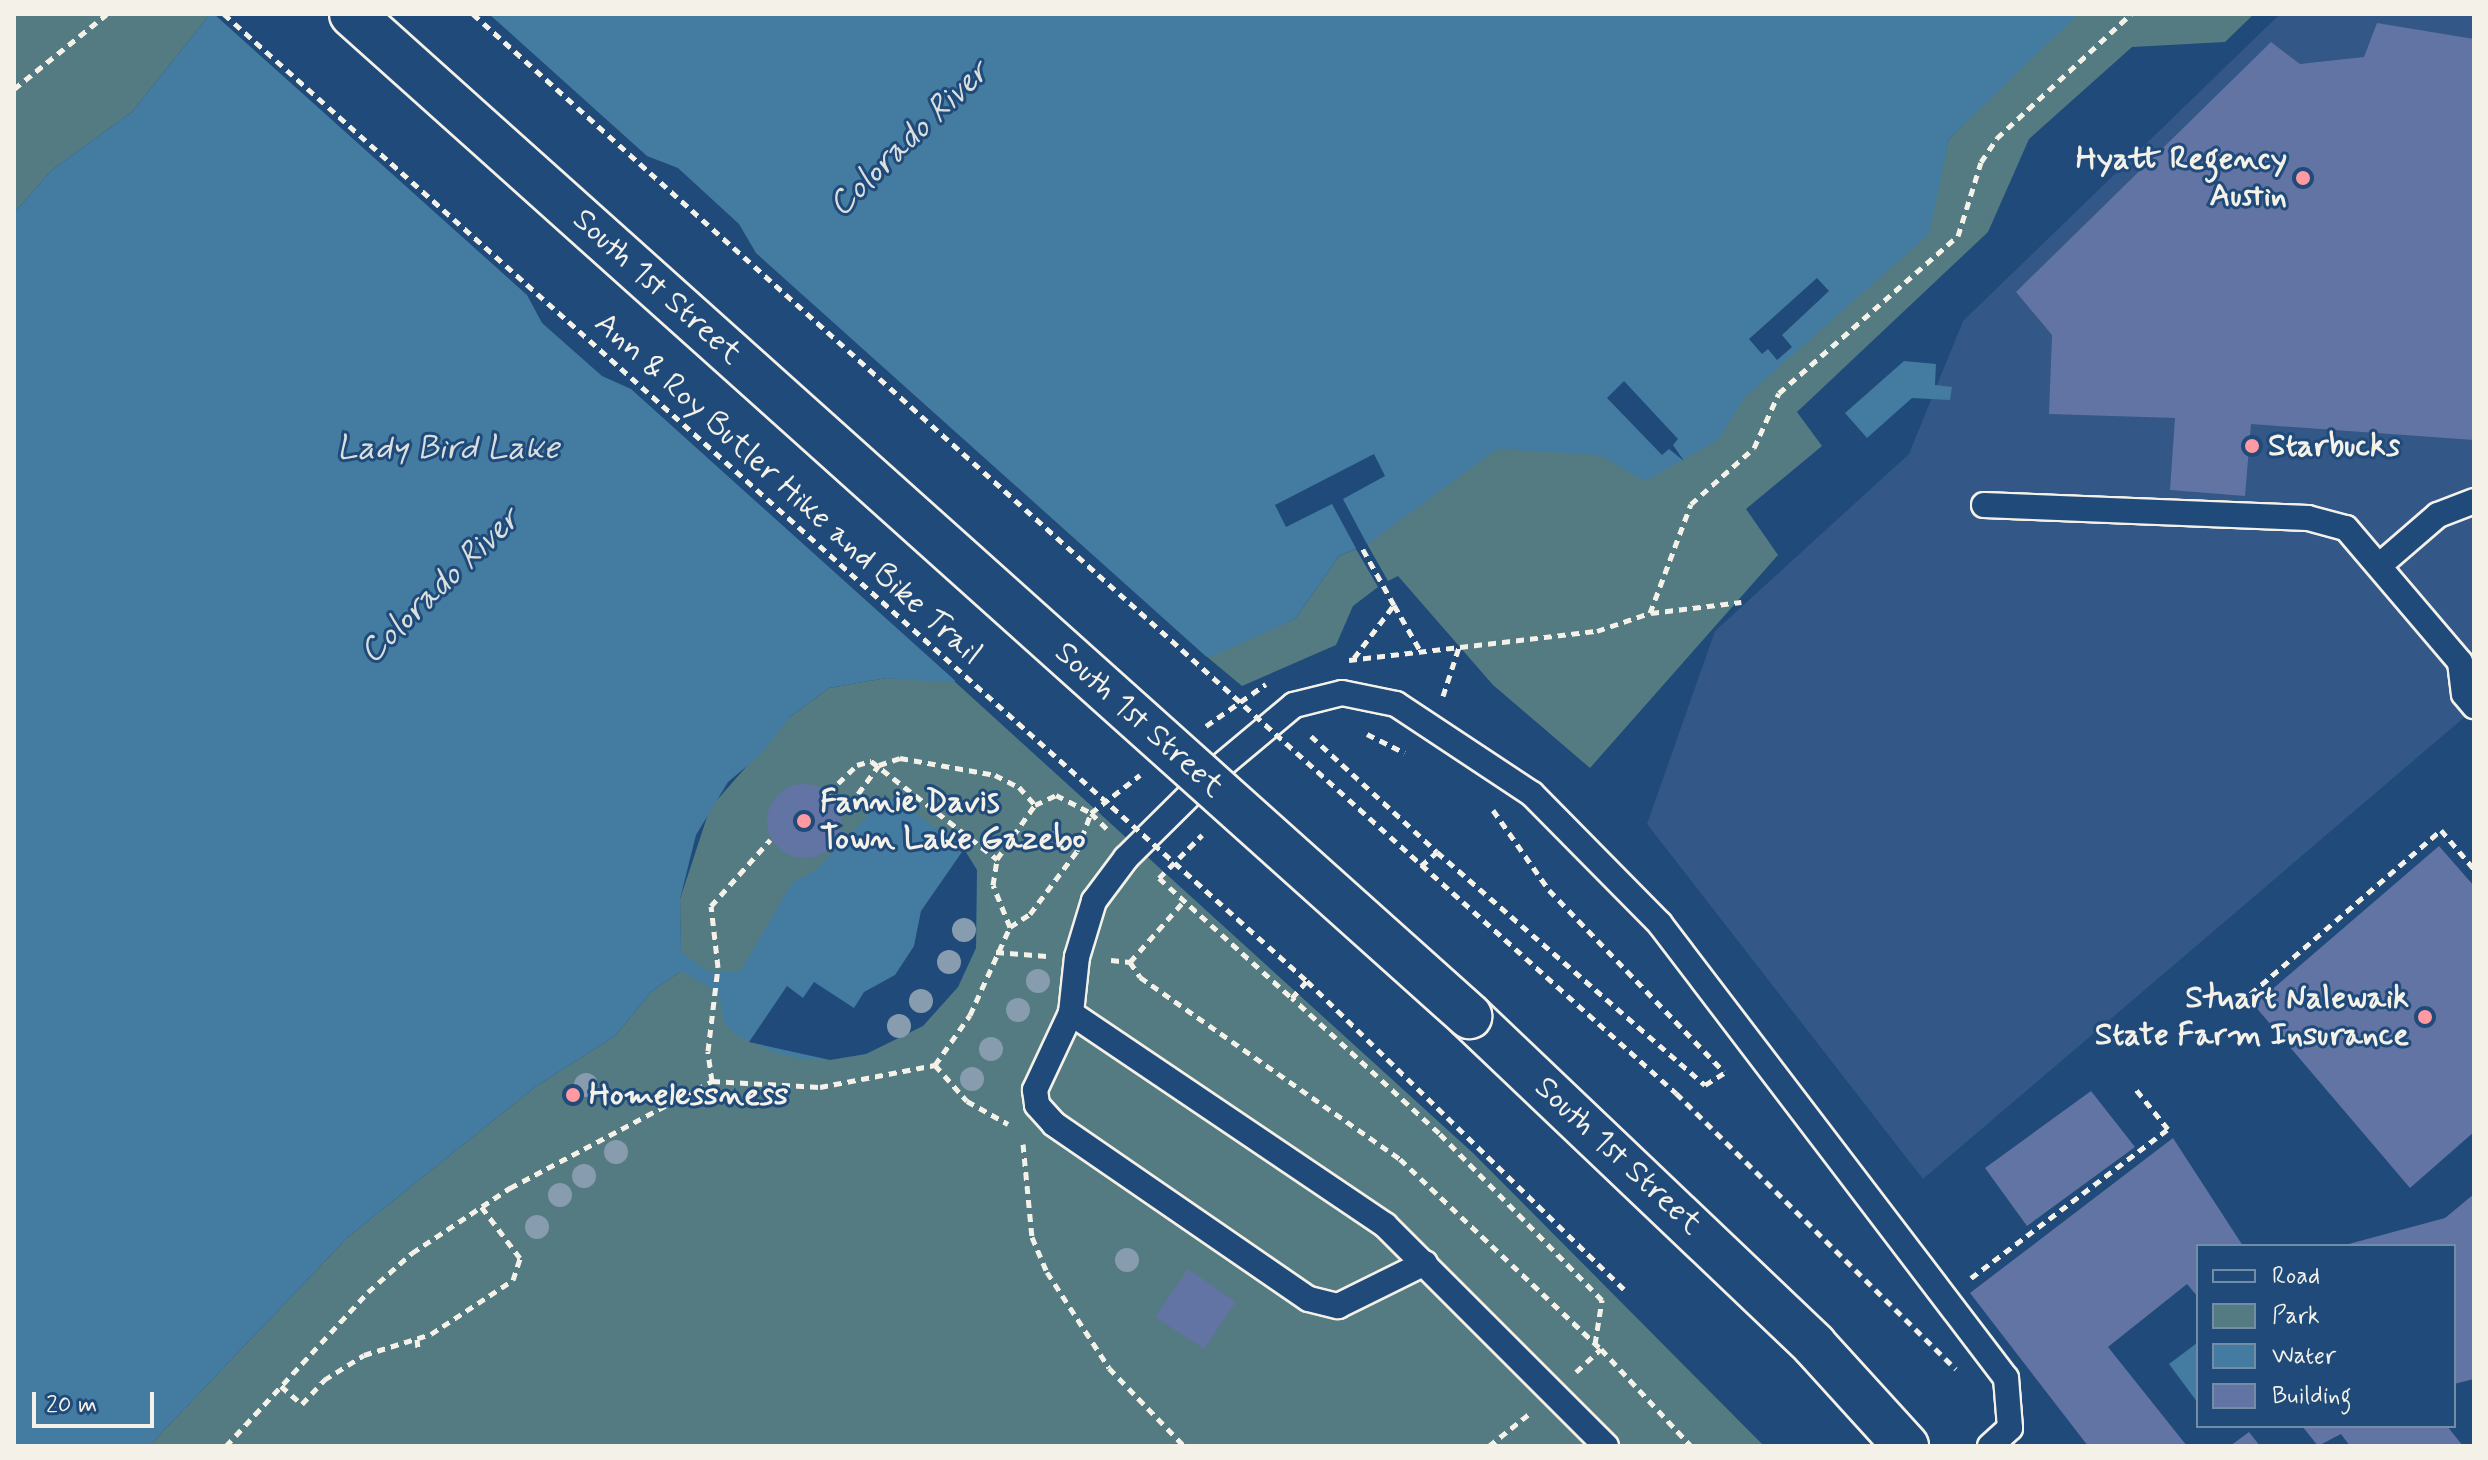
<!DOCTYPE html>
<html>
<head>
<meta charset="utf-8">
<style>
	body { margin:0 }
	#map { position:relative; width:2488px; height:1460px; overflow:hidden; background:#1f4a7a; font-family:Mynerve,sans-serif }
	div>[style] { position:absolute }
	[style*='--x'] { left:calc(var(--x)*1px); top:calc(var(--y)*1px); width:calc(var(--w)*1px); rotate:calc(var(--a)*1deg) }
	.built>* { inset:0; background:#335786 }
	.green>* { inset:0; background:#547b81 }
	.water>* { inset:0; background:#447ca1 }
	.pier>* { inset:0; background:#1f4a7a }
	.building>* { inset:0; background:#6274a3 }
	.round { border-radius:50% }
	.path>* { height:5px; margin-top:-2.5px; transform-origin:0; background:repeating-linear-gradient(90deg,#f4f1e8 0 8px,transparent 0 14px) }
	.roads { filter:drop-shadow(2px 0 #f4f1e8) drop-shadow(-2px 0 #f4f1e8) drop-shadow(0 2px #f4f1e8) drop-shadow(0 -2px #f4f1e8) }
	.service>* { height:24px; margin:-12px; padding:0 12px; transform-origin:12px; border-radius:12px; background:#1f4a7a }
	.primary>* { height:44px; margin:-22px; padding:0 22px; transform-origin:22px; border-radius:22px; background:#1f4a7a }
	.path-bridge>* { height:5px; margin-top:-2.5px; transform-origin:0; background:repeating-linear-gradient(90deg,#f4f1e8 0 8px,transparent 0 14px) }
	.bridges { filter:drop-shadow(2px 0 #f4f1e8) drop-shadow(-2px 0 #f4f1e8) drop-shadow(0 2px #f4f1e8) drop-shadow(0 -2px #f4f1e8) }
	.primary-bridge>* { height:44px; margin:-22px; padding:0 22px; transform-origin:22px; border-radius:22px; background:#1f4a7a }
	.trees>* { width:24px; height:24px; margin:-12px; border-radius:50%; background:#879cae }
	.dots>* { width:22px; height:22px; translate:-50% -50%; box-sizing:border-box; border:4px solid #1f4a7a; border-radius:50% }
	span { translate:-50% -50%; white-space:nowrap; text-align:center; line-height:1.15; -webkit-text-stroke:6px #1f4a7a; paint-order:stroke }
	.poi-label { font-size:32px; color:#f4f1e8; font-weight:700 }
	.right { translate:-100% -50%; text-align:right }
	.left { translate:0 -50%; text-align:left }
	.street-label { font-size:32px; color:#f4f1e8 }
	.water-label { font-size:34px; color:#dadfdd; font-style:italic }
	.frame { position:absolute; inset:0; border:16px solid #f4f1e8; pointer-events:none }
	.legend { position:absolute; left:2196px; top:1244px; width:260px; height:184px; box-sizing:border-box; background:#1f4a7a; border:2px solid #748da6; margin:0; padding:10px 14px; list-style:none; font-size:24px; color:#f4f1e8 }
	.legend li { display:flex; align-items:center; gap:16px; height:40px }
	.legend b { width:40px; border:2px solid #748da6 }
	.scale { position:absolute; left:32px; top:1392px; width:122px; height:36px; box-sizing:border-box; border:4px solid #f4f1e8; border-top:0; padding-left:10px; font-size:24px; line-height:28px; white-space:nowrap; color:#f4f1e8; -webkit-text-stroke:6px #1f4a7a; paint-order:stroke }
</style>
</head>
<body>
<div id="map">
	<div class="built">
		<i style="clip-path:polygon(2280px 14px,2474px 14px,2474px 709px,1923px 1179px,1647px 824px,1715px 631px,1909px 454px,1963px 321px)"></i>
	</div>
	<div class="green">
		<i style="clip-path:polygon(14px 14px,210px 14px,132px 112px,52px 170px,14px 213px)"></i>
		<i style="clip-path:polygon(2073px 14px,2254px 14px,2225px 42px,2132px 47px,2029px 139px,1988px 232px,1797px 412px,1822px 446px,1746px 509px,1778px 555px,1590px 768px,1493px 685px,1398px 576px,1388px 581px,1367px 544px,1434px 494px,1499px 428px,1939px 179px,1949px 139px)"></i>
		<i style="clip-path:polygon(1356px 549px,1378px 587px,1353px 606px,1336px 645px,1242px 686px,1206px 656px,1295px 619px,1339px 556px)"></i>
		<i style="clip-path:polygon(886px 678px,954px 681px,1473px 1153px,1764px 1446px,149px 1446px,348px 1237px,535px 1087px,615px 1036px,652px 991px,681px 971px,680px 899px,710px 808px,790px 717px,829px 688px)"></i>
	</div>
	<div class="water">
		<i style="clip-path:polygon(210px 14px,2078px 14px,1949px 139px,1929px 234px,1745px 397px,1718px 440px,1645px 481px,1600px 455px,1497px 449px,1369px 543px,1339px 556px,1295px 619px,1213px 656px,1049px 676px,936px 682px,886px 678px,829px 688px,790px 717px,760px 755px,728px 782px,696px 835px,680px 899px,681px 952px,709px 972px,740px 972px,792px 883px,816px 870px,874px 809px,894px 798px,964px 849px,977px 870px,976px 948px,958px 987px,923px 1026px,866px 1054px,809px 1060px,776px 1053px,736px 1035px,725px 1024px,718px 992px,681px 971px,652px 991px,615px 1036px,535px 1087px,348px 1237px,149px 1446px,14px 1446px,14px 213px,52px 170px,132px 112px)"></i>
		<i style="clip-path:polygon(1904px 361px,1936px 364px,1935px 385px,1952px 387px,1950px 400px,1912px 398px,1867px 438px,1845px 413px)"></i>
		<i style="clip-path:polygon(2197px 1343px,2198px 1345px,2198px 1403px,2169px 1364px)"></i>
	</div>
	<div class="pier">
		<i style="clip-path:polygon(214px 14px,489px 14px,647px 156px,678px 168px,739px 224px,756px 253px,1210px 660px,960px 685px,631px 389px,602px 376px,542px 323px,527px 295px)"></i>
		<i style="clip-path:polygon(1817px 278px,1829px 291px,1782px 335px,1792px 347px,1777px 360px,1768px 349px,1762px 354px,1749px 339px)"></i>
		<i style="clip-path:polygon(1624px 381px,1678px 439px,1673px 445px,1684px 461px,1669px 449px,1662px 455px,1607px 398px)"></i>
		<i style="clip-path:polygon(1374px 454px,1385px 476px,1343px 499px,1369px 548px,1358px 552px,1332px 504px,1286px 527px,1275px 505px)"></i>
		<i style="clip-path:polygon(964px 849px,977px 870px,976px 948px,958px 987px,923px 1026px,866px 1054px,830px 1060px,749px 1042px,787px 986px,803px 998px,814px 982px,854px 1008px,864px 992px,895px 975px,914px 946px,921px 911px)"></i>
	</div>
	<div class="building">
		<i style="clip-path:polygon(2377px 23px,2474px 39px,2474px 440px,2251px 424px,2245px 496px,2170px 490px,2175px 418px,2049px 414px,2052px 335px,2016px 292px,2271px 42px,2300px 64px,2364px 57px)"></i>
		<i class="round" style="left:767px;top:784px;width:74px;height:74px"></i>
		<i style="clip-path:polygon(2439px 846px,2474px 886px,2474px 1132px,2410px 1188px,2254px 1005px)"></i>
		<i style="clip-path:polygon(2091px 1091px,2135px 1147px,2027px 1226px,1985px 1168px)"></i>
		<i style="clip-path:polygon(2173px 1138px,2243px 1246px,2198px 1246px,2198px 1297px,2187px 1284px,2108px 1347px,2187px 1446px,2088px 1446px,1970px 1293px)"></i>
		<i style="clip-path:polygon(2474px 1194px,2474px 1379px,2454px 1384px,2454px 1246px,2345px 1245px,2445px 1218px)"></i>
		<i style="clip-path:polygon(1188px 1269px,1236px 1302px,1204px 1349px,1155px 1317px)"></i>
		<i style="clip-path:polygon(2302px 1426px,2447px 1426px,2463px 1446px,2350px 1446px,2341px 1434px,2318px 1446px)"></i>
		<i style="clip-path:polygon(2249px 1432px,2260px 1446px,2230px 1446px)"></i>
	</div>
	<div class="path">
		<i style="--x:14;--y:89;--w:119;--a:-38.9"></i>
		<i style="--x:1394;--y:605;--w:54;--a:60.1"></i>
		<i style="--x:1651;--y:613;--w:91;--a:-7"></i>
		<i style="--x:1354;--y:658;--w:66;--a:-53"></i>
		<i style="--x:1394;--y:605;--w:68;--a:-119.2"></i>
		<i style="--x:1349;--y:660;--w:250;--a:-6.7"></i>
		<i style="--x:1597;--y:631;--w:56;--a:-18.8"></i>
		<i style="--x:1650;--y:613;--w:116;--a:-69.4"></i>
		<i style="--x:1691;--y:504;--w:84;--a:-41.6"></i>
		<i style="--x:1754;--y:448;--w:60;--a:-65.6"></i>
		<i style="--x:1779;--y:393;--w:238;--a:-41.3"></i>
		<i style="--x:1958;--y:236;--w:77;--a:-72.7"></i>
		<i style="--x:1981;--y:162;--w:29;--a:-56"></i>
		<i style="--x:1997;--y:138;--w:183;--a:-42.8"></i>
		<i style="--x:1443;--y:696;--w:52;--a:-71.9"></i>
		<i style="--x:1206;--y:726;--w:73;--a:-35"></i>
		<i style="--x:1367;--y:734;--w:42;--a:26.6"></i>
		<i style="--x:1311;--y:736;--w:171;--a:42.6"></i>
		<i style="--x:828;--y:793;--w:40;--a:-44"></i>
		<i style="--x:857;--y:765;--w:15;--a:-16"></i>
		<i style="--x:871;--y:761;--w:160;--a:37.9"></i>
		<i style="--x:840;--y:806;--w:10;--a:-6"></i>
		<i style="--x:850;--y:805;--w:49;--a:-54.1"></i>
		<i style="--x:879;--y:765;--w:22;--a:-18"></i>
		<i style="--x:900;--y:758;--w:97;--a:10.1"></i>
		<i style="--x:995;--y:775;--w:27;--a:27"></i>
		<i style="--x:1019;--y:787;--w:24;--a:48"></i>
		<i style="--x:1493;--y:810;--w:98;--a:55"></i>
		<i style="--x:1549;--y:890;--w:252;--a:46.1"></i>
		<i style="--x:1421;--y:866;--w:21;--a:-41"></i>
		<i style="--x:1437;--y:852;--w:355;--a:41"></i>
		<i style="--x:1705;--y:1085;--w:26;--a:-32"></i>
		<i style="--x:1159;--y:878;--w:61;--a:-45"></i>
		<i style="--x:1159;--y:878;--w:179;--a:42.1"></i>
		<i style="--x:1010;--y:927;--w:45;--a:-112"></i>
		<i style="--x:993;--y:885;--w:26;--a:-81"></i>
		<i style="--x:997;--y:859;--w:66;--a:-54.9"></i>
		<i style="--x:1035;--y:805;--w:23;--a:-25"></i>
		<i style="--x:1056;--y:795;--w:39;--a:27"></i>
		<i style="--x:1091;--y:813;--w:27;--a:45"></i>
		<i style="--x:996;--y:952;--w:51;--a:4.5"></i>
		<i style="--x:1111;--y:960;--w:19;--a:6"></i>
		<i style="--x:1130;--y:962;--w:18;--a:56"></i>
		<i style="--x:1140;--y:977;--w:317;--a:35"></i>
		<i style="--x:1400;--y:1159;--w:277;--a:43.4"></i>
		<i style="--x:1601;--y:1349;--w:132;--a:47.1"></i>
		<i style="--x:1130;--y:962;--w:80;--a:-48.5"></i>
		<i style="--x:2240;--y:1003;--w:265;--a:-40.7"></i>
		<i style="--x:2441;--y:830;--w:51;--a:49.8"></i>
		<i style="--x:935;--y:1065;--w:48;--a:48.4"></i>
		<i style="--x:967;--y:1101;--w:47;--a:29.3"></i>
		<i style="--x:712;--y:1081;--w:30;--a:-98"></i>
		<i style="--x:708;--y:1051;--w:85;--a:-83.2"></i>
		<i style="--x:718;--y:967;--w:61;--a:-96.5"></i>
		<i style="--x:711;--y:906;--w:89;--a:-48.2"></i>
		<i style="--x:1023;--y:1144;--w:93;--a:84.5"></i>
		<i style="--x:1032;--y:1237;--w:38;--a:67"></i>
		<i style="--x:1047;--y:1272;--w:114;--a:57.1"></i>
		<i style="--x:1109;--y:1368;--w:108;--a:46.1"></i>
		<i style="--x:1971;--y:1278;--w:247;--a:-37.1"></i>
		<i style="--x:2168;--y:1129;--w:54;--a:-129"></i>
		<i style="--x:417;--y:1339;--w:10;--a:84"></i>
		<i style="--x:1595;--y:1344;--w:45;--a:-81"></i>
		<i style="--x:1602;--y:1300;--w:233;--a:-134.3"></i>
		<i style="--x:1439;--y:1133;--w:200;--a:-137.4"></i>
		<i style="--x:1292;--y:998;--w:23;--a:-49"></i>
		<i style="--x:1307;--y:981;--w:442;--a:44.2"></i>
		<i style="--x:1576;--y:1372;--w:34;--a:-43"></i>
		<i style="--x:281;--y:1386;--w:28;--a:41"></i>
		<i style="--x:302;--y:1404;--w:33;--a:-47"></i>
		<i style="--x:324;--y:1380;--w:47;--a:-32"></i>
		<i style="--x:364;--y:1355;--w:70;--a:-17.4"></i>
		<i style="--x:431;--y:1334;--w:98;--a:-33.4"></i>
		<i style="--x:513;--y:1280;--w:23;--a:-72"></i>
		<i style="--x:520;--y:1258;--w:66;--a:-127"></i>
		<i style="--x:226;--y:1446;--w:209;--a:-47.3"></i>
		<i style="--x:368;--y:1292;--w:59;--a:-41.6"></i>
		<i style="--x:412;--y:1253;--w:118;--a:-33.6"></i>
		<i style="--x:510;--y:1188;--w:229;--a:-27.9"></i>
		<i style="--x:712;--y:1081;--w:108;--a:3.2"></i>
		<i style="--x:820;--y:1087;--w:117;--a:-10.8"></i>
		<i style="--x:935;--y:1065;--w:61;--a:-55"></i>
		<i style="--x:970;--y:1015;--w:97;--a:-65.6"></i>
		<i style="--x:1010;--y:927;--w:24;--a:-33"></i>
		<i style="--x:1030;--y:914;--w:79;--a:-53.3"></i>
		<i style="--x:1077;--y:851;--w:40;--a:-69.8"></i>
		<i style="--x:1091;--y:813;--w:62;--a:-37.8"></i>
		<i style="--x:1489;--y:1446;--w:51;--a:-38.7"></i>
	</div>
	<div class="roads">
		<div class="service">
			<i style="--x:1984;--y:505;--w:324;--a:2.3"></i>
			<i style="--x:2308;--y:518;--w:39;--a:15"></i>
			<i style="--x:2346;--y:528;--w:176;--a:49.6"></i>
			<i style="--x:2460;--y:662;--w:32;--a:83"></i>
			<i style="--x:2464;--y:694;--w:16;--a:50"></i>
			<i style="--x:2380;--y:565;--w:77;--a:-40.8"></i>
			<i style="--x:2438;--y:515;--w:39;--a:-21"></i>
			<i style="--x:1071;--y:1013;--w:85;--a:115.1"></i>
			<i style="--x:1035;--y:1090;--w:15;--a:82"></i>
			<i style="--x:1037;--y:1105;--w:25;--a:48"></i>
			<i style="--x:1054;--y:1124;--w:309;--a:34.5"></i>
			<i style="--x:1309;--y:1299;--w:30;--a:14"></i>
			<i style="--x:1338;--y:1306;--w:97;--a:-26.3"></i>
			<i style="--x:1606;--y:1446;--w:313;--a:-135"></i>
			<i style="--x:1385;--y:1225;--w:379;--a:-146"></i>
			<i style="--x:1071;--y:1013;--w:56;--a:-83.9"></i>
			<i style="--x:1077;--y:957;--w:59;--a:-73.1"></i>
			<i style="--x:1094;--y:901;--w:54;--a:-53.3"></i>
			<i style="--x:1126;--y:858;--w:117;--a:-44.7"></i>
			<i style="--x:1209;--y:776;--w:111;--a:-39.9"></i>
			<i style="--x:1294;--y:705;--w:49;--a:-14"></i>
			<i style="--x:1342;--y:693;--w:55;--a:11.5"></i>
			<i style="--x:1396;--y:704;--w:163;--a:33.5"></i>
			<i style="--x:1532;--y:794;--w:182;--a:45.4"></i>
			<i style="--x:1660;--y:924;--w:571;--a:52.69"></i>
			<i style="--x:2006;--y:1378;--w:50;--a:85.4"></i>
			<i style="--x:2010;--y:1428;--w:27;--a:138"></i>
		</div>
		<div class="primary">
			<i style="--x:1469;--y:1016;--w:477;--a:43.6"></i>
			<i style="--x:1814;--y:1345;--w:137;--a:47.7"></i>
		</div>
	</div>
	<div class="path-bridge">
		<i style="--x:224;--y:14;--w:1452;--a:41.76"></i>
		<i style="--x:473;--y:14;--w:1616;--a:41.89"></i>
		<i style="--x:1676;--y:1093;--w:393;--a:44.6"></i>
	</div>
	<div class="bridges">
		<div class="primary-bridge">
			<i style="--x:352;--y:14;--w:1501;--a:41.89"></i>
		</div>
	</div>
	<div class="trees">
		<i style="left:964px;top:930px"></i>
		<i style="left:949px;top:962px"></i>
		<i style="left:1038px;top:981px"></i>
		<i style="left:921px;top:1001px"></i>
		<i style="left:1018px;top:1010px"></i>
		<i style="left:899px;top:1026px"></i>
		<i style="left:991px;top:1049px"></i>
		<i style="left:972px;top:1079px"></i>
		<i style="left:586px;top:1085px"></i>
		<i style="left:616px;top:1152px"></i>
		<i style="left:584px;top:1176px"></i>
		<i style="left:560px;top:1195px"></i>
		<i style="left:537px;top:1227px"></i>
		<i style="left:1127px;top:1260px"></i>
	</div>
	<div class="dots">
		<i style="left:2303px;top:178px;background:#ff9aa2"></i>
		<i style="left:2252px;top:446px;background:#ff9aa2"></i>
		<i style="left:804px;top:821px;background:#ff9aa2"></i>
		<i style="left:2425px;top:1017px;background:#ff9aa2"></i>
		<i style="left:573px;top:1095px;background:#ff9aa2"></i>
	</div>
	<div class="poi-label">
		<span class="right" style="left:2287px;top:178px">Hyatt Regency<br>Austin</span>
		<span class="left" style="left:2268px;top:446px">Starbucks</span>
		<span class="left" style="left:820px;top:821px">Fannie Davis<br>Town Lake Gazebo</span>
		<span class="right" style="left:2409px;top:1017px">Stuart Nalewaik<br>State Farm Insurance</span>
		<span class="left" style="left:589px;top:1095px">Homelessness</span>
	</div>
	<div class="street-label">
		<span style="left:657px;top:287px;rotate:42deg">South 1st Street</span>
		<span style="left:788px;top:489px;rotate:42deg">Ann &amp; Roy Butler Hike and Bike Trail</span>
		<span style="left:1139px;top:720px;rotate:42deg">South 1st Street</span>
		<span style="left:1618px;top:1156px;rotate:43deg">South 1st Street</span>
	</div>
	<div class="water-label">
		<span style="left:909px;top:139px;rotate:-44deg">Colorado River</span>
		<span style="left:448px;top:449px">Lady Bird Lake</span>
		<span style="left:440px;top:586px;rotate:-44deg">Colorado River</span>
	</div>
	<div class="frame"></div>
	<ul class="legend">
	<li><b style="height:10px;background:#1f4a7a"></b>Road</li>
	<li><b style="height:22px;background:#547b81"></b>Park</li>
	<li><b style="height:22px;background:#447ca1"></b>Water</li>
	<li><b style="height:22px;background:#6274a3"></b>Building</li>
	</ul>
	<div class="scale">20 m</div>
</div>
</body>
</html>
